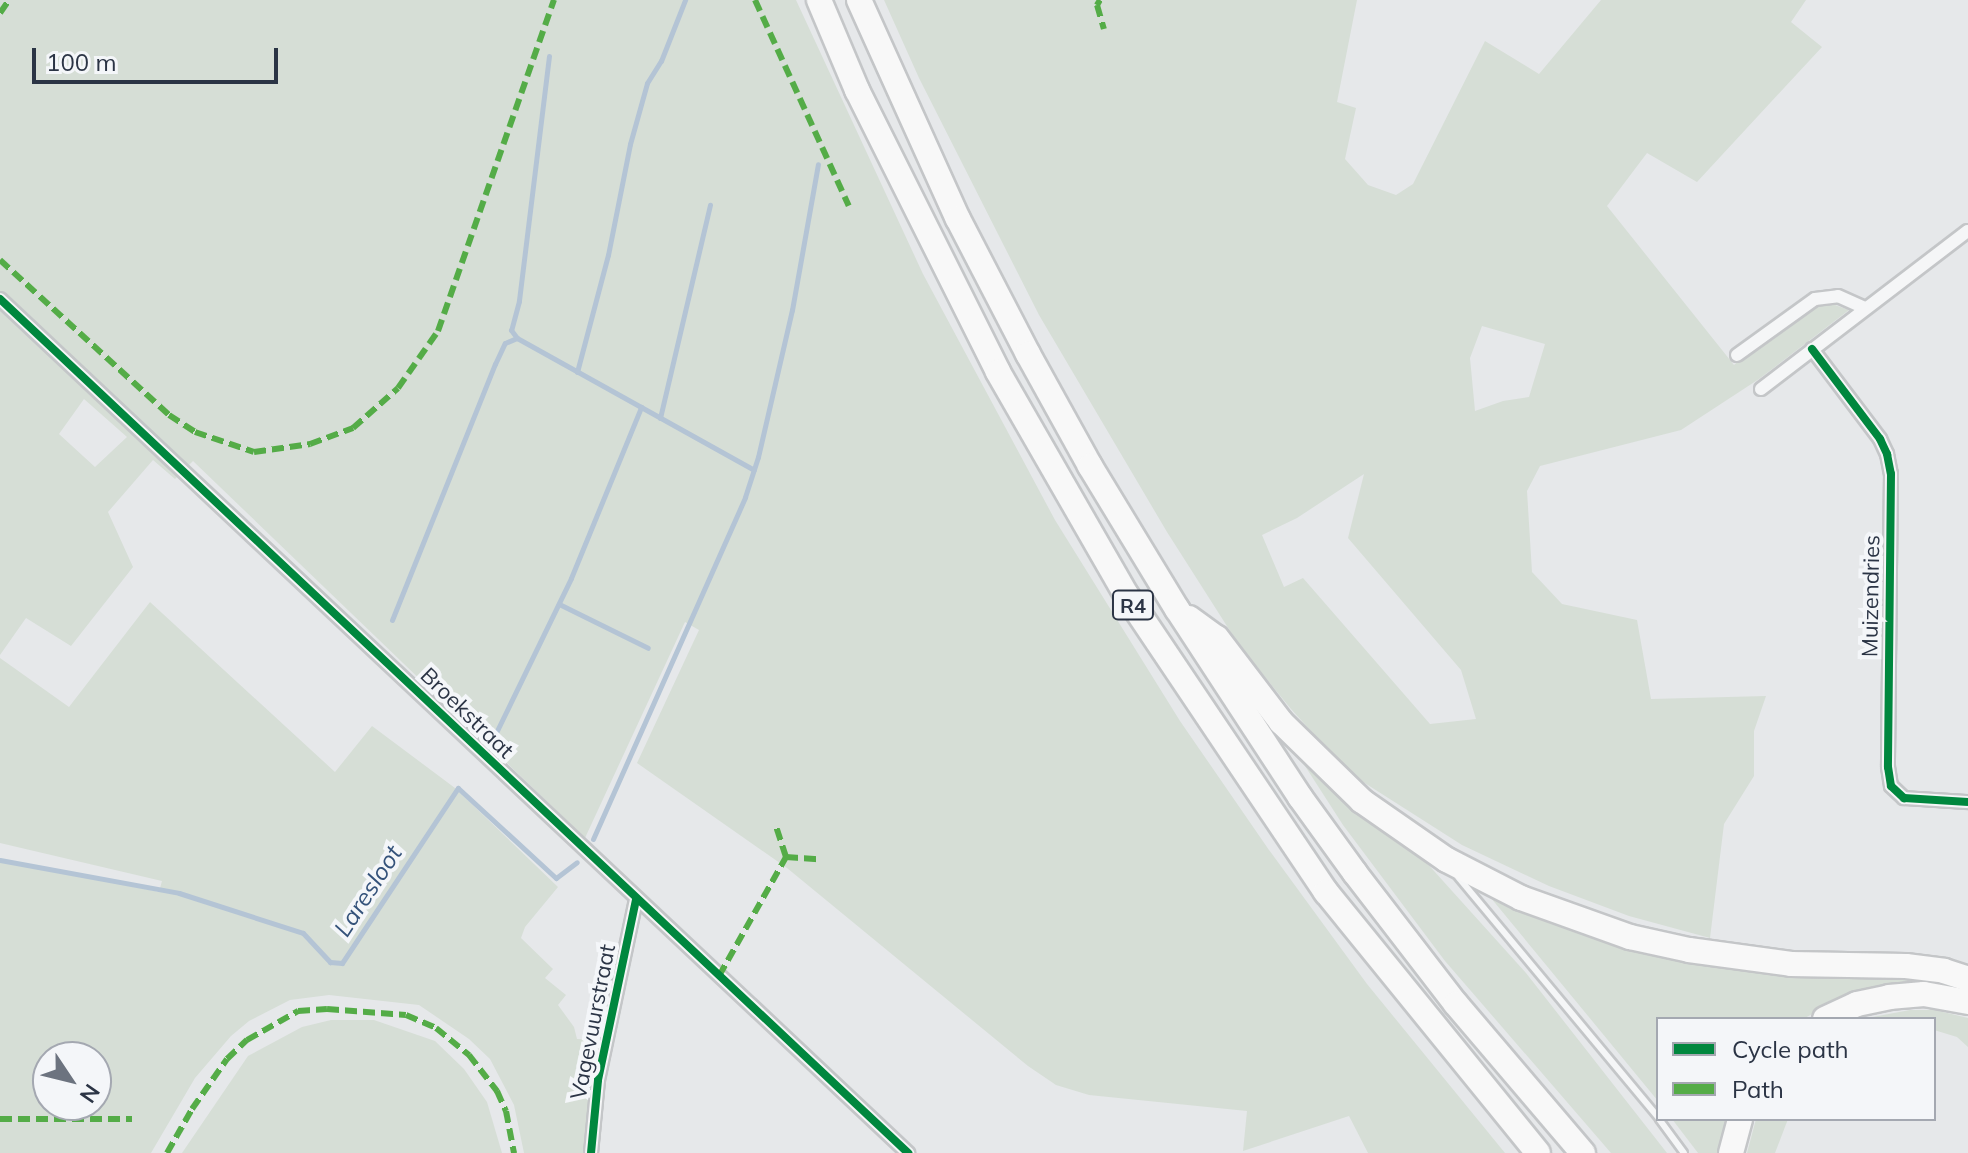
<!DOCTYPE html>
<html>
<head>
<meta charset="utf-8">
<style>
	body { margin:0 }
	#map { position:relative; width:1968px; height:1153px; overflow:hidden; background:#e6e8ea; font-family:Mulish,sans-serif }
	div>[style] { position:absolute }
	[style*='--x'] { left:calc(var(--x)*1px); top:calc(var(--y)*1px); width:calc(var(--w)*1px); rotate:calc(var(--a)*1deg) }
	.green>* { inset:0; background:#d6ded6 }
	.stream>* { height:5px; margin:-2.5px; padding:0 2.5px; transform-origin:2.5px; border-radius:2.5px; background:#b4c4d5 }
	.roads { filter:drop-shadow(2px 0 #c4c6c8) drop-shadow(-2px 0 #c4c6c8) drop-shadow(0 2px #c4c6c8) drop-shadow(0 -2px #c4c6c8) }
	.lane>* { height:6px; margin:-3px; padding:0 3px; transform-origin:3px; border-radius:3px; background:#f5f6f7 }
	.street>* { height:12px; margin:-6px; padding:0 6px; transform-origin:6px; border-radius:6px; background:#f5f6f7 }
	.highway>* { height:24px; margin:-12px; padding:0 12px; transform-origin:12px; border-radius:12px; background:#f8f8f8 }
	.quiet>* { height:6px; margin-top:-3px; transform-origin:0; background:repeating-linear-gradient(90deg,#54ac47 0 12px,transparent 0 18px) }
	.cycleway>* { height:8px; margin:-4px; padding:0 4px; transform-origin:4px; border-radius:4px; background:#00873e }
	span { translate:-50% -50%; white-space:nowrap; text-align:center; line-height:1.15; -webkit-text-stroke:8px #f4f6f9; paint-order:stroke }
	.shield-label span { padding:2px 6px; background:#f4f6f9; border:2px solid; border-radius:6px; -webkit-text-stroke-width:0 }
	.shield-label { font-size:20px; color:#2b3445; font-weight:700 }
	.street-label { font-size:22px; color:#2b3445 }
	.water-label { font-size:24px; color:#34527a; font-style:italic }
	.legend { position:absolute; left:1656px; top:1017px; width:280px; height:104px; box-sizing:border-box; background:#f4f6f9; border:2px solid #a4a8b1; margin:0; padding:10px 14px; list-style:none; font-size:24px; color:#2b3445 }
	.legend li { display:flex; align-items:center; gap:16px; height:40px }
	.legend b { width:40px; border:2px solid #a4a8b1 }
	.north { position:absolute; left:32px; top:1041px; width:80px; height:80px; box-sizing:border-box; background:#f4f6f9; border:2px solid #a4a8b1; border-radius:50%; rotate:125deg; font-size:22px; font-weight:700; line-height:32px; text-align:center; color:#2b3445 }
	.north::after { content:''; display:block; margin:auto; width:28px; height:36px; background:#6c737f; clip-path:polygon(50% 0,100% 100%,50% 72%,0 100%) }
	.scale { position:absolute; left:32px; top:48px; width:246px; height:36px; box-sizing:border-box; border:4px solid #2b3445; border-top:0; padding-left:10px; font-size:24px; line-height:28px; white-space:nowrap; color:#2b3445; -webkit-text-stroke:6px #f4f6f9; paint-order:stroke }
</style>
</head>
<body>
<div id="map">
	<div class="green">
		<i style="clip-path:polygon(evenodd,0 0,796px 0,923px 274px,1055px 520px,1180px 721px,1269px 850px,1367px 984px,1505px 1153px,1368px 1153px,1349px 1116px,1243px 1151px,1247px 1111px,1089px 1095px,1056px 1085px,1028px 1066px,787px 868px,637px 763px,699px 630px,685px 622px,585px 838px,193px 461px,175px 479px,153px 460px,108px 512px,133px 567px,71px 646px,26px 618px,0 655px,0 0,84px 399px,127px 437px,95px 467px,59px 434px,84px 399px)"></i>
		<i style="clip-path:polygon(evenodd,884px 0,1357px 0,1337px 102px,1356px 108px,1345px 159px,1368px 185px,1396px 195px,1413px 184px,1485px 41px,1539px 74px,1601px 0,1806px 0,1791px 22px,1822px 47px,1697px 182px,1647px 153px,1607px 206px,1734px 365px,1764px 338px,1813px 305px,1835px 305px,1849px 310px,1759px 379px,1681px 430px,1540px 466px,1527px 491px,1532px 572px,1562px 604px,1637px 620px,1651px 699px,1766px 696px,1754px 731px,1754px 776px,1724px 824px,1710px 938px,1629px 916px,1549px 886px,1462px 845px,1349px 773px,1291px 709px,1239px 645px,1167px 532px,1039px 315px,919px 78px,884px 0,1482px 326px,1545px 344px,1529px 397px,1503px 401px,1475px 411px,1470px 358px,1482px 326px,884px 0,1364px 474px,1348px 538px,1461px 670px,1476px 719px,1430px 724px,1303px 578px,1284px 587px,1262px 535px,1297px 518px,1364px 474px)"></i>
		<i style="clip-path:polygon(evenodd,150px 602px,335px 772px,372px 726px,455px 788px,558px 887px,525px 927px,521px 938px,553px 969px,545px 978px,566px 995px,558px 1005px,574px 1027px,577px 1039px,598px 1040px,585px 1153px,524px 1153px,514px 1105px,490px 1059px,469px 1039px,419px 1005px,329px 995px,290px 1000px,249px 1021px,231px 1036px,195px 1078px,151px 1153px,0 1153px,0 859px,159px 892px,162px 881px,0 843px,0 658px,69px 707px,150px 602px,48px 1057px,96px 1057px,96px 1105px,48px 1105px,48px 1057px)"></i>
		<i style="clip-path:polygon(1296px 752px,1358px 810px,1416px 851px,1526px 973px,1667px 1153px,1611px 1153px,1445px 961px,1343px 825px)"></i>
		<i style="clip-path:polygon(1486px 892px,1575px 930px,1925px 978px,1968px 987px,1827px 1006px,1803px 1019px,1658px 1019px,1658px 1101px)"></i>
		<i style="clip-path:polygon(1910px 1010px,1935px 1010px,1968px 1018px,1968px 1047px,1957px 1037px,1934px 1030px,1934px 1019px,1862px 1019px)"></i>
		<i style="clip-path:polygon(331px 1020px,374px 1020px,435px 1041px,464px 1069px,487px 1102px,502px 1153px,182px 1153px,248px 1056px,302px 1027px)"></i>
		<i style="clip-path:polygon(1672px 1119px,1730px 1119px,1722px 1153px,1698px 1153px)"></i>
		<i style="clip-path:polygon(1756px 1119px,1788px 1119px,1775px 1153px,1747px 1153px)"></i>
	</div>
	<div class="stream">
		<i style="--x:549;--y:56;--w:247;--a:97"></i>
		<i style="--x:519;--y:301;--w:30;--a:105"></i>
		<i style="--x:511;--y:330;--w:10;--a:53"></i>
		<i style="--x:517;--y:338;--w:271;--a:29.1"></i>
		<i style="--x:577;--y:372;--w:121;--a:-75.2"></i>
		<i style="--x:608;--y:255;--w:113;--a:-78.8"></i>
		<i style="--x:630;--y:144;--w:63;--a:-74.4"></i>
		<i style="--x:647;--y:83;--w:26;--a:-58"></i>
		<i style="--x:661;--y:61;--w:66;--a:-68.5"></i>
		<i style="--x:660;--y:418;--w:219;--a:-76.8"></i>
		<i style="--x:559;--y:604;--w:99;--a:26.3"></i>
		<i style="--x:392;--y:620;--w:276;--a:-68.1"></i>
		<i style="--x:495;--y:364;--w:23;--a:-65"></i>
		<i style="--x:505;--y:343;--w:13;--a:-23"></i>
		<i style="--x:491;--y:743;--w:183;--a:-64.1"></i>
		<i style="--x:571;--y:578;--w:185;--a:-67.7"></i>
		<i style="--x:593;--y:839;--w:374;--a:-66"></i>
		<i style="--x:745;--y:497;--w:42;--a:-72"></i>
		<i style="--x:758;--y:457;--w:151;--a:-77"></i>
		<i style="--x:792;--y:310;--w:148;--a:-79.9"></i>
		<i style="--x:0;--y:860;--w:182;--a:10.4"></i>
		<i style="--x:179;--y:893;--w:130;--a:17.9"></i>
		<i style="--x:303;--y:933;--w:40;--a:47"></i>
		<i style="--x:330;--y:962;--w:12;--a:5"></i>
		<i style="--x:342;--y:963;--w:210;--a:-56.5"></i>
		<i style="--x:458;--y:788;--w:133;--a:42.6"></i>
		<i style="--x:556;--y:878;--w:26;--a:-37"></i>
	</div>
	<div class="roads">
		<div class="lane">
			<i style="--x:1458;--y:877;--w:312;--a:50.2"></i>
			<i style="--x:1659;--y:1119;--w:42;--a:53.7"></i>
		</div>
		<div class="street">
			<i style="--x:0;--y:299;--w:1247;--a:43.24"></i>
			<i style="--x:1812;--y:349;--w:113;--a:52.9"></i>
			<i style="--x:1880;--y:439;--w:17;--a:65"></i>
			<i style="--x:1887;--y:454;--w:20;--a:79"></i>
			<i style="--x:1891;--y:474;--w:293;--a:90.6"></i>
			<i style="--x:1888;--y:767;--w:19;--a:81"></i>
			<i style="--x:1891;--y:786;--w:18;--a:43"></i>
			<i style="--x:1904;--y:798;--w:64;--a:3.6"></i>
			<i style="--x:1737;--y:355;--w:96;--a:-35.7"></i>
			<i style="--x:1815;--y:299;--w:23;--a:-7"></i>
			<i style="--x:1838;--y:296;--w:30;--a:24"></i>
			<i style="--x:1761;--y:389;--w:260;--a:-37.4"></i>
			<i style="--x:591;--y:1153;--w:73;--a:-84.5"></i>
			<i style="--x:598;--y:1080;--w:184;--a:-78.1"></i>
		</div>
		<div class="highway">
			<i style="--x:819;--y:0;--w:98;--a:67.1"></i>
			<i style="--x:857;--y:90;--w:315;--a:63.4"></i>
			<i style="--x:998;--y:372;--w:258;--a:60.1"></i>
			<i style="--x:1127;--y:596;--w:357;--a:56.1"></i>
			<i style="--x:1326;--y:892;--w:336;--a:50.9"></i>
			<i style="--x:859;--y:0;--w:240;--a:65.7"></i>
			<i style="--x:958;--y:219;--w:152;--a:62.6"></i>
			<i style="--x:1028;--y:354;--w:128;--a:61"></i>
			<i style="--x:1090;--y:466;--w:167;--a:58.7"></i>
			<i style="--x:1177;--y:609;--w:225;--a:56.8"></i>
			<i style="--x:1300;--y:797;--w:94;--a:54.1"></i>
			<i style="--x:1355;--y:873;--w:165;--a:52.4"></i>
			<i style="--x:1456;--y:1004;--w:196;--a:49.6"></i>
			<i style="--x:1189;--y:618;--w:34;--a:36"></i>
			<i style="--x:1217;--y:638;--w:106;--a:52.7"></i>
			<i style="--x:1281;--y:722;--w:113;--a:44.3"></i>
			<i style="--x:1362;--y:801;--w:103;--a:34.8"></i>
			<i style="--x:1447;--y:860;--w:83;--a:27.2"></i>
			<i style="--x:1521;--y:898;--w:116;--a:19.7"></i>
			<i style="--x:1630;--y:937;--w:60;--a:12.4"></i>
			<i style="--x:1689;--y:950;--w:103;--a:7.8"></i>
			<i style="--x:1791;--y:964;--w:115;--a:1"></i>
			<i style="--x:1906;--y:966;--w:38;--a:7"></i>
			<i style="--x:1944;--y:971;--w:25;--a:18"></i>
			<i style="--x:1825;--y:1019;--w:35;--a:-25"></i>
			<i style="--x:1857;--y:1004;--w:33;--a:-12"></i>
			<i style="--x:1889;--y:997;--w:35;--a:-5"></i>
			<i style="--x:1924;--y:994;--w:45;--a:10.3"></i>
			<i style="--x:1731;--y:1153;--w:35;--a:-75"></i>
		</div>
	</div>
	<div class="quiet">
		<i style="--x:755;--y:0;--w:226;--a:65.5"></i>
		<i style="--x:1100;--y:0;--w:6;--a:121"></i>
		<i style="--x:1097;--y:5;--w:25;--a:74"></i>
		<i style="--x:0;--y:13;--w:16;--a:-55"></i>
		<i style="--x:0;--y:260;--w:229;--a:42.5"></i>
		<i style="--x:169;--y:415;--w:31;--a:33"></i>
		<i style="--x:195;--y:432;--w:62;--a:18.7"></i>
		<i style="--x:254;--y:452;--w:57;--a:-8.1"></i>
		<i style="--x:310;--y:444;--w:46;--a:-20.4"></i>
		<i style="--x:353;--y:428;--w:60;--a:-41.6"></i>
		<i style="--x:398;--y:388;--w:70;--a:-54.9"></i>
		<i style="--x:438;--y:331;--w:351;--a:-70.7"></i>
		<i style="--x:786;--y:857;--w:32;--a:4"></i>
		<i style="--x:719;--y:976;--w:137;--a:-60.6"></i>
		<i style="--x:786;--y:857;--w:32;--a:-108"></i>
		<i style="--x:0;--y:1119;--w:132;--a:0"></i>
		<i style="--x:167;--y:1153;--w:51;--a:-60.4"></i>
		<i style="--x:192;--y:1109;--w:61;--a:-55"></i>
		<i style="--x:227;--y:1059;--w:28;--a:-44"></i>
		<i style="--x:247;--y:1040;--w:59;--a:-29.6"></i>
		<i style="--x:298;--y:1011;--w:29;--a:-4"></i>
		<i style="--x:327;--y:1009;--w:79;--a:4.3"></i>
		<i style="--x:406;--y:1015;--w:33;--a:23"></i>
		<i style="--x:436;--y:1028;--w:43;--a:39.3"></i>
		<i style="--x:469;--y:1055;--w:46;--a:52.1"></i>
		<i style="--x:497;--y:1091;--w:22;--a:66"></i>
		<i style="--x:506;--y:1111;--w:43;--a:79.2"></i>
	</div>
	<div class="cycleway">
		<i style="--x:0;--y:299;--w:1247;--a:43.24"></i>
		<i style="--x:1812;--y:349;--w:113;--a:52.9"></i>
		<i style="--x:1880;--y:439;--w:17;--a:65"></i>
		<i style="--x:1887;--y:454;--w:20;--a:79"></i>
		<i style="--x:1891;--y:474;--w:293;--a:90.6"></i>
		<i style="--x:1888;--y:767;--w:19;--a:81"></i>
		<i style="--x:1891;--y:786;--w:18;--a:43"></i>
		<i style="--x:1904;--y:798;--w:64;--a:3.6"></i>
		<i style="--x:591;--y:1153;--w:73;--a:-84.5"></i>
		<i style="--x:598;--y:1080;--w:184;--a:-78.1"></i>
	</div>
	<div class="shield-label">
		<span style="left:1133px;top:605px">R4</span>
	</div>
	<div class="street-label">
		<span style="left:1871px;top:596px;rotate:-89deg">Muizendries</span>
		<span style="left:467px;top:713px;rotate:44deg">Broekstraat</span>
		<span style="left:593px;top:1022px;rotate:-79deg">Vagevuurstraat</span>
	</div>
	<div class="water-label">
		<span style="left:368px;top:891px;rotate:-57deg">Laresloot</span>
	</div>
	<ul class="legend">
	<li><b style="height:10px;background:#00873e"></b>Cycle path</li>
	<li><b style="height:10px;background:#54ac47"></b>Path</li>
	</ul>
	<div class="north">N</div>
	<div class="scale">100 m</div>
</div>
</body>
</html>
